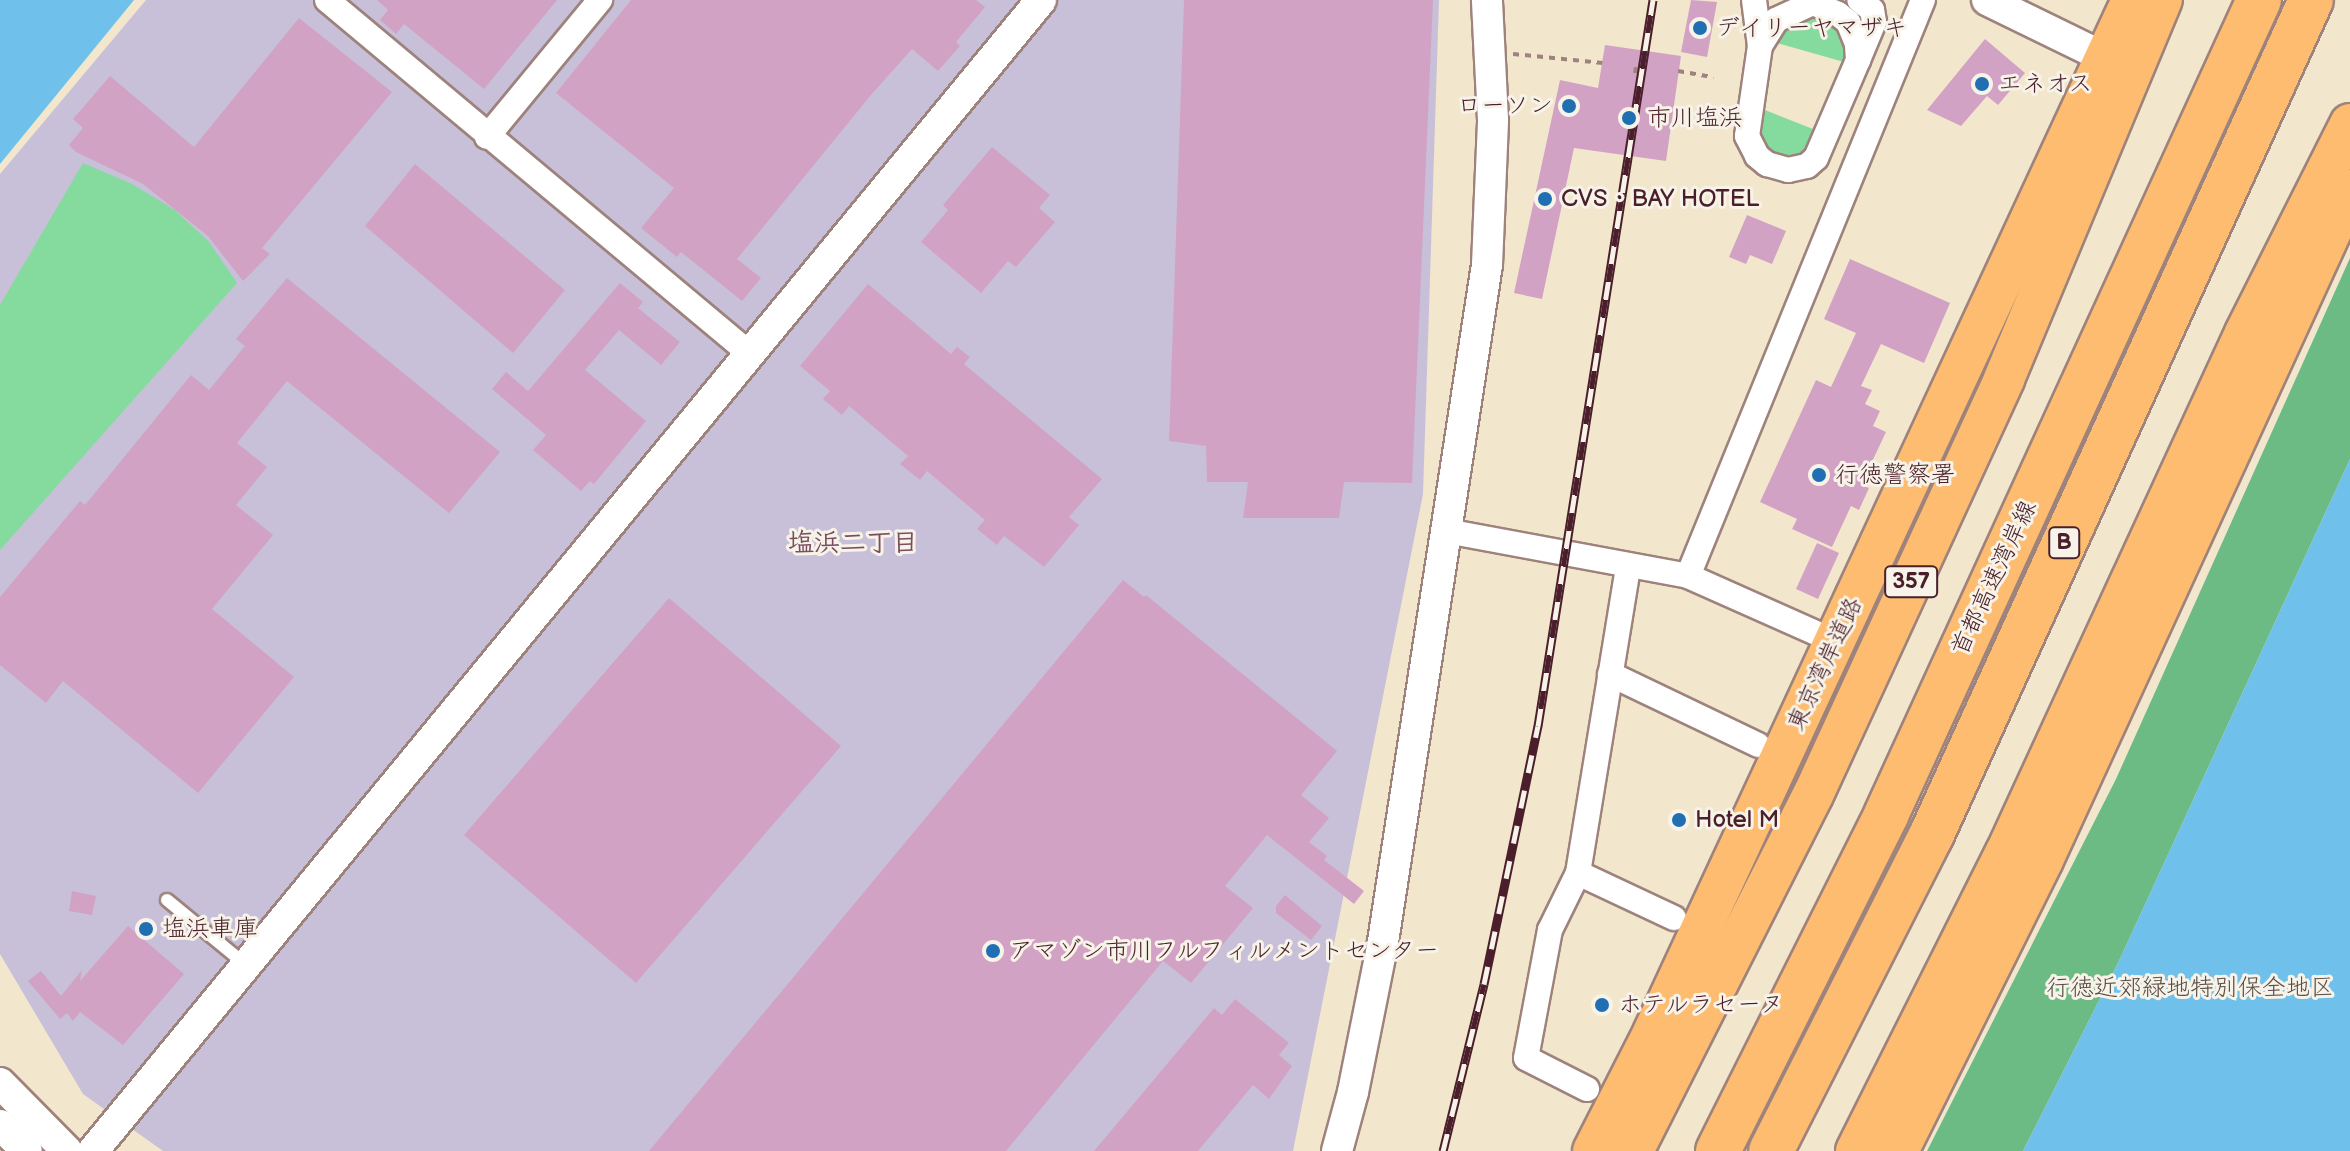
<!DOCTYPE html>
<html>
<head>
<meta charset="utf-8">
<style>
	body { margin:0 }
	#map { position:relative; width:2350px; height:1151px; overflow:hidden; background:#f2e6cd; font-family:"Balsamiq Sans","Klee One",sans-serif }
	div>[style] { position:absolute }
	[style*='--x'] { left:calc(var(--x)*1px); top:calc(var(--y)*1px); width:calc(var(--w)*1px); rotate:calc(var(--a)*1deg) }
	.industrial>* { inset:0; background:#c8c0d8 }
	.green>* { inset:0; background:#85da9d }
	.forest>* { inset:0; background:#6cba84 }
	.water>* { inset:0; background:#6fc0ea }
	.building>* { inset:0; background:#d2a2c5 }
	.path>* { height:4px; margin-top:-2px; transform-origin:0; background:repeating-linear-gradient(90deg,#9e827c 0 6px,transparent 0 12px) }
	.roads { filter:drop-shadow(2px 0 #9e827c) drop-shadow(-2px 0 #9e827c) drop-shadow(0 2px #9e827c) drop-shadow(0 -2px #9e827c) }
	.service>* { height:12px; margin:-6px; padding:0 6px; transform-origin:6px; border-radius:6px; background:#fff }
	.minor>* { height:24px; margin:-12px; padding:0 12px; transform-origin:12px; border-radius:12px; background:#fff }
	.tertiary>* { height:30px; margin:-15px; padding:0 15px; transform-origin:15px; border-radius:15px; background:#fff }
	.trunk>* { height:40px; margin:-20px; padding:0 20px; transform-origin:20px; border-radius:20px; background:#fdbc70 }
	.motorway>* { height:44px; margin:-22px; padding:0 22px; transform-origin:22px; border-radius:22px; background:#fdbc70 }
	.rail>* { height:9px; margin-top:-4.5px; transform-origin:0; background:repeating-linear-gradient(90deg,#f7f3e8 0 18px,#4a1f2b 0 36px); box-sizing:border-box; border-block:2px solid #4a1f2b }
	.dots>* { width:22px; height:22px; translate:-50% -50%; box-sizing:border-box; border:4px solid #f7f3e8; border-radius:50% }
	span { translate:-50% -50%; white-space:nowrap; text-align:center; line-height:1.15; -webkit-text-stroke:6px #f7f3e8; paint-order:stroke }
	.shield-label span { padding:2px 6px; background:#f7f3e8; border:2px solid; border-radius:6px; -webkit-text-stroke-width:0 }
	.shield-label { font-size:22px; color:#4a1f2b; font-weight:700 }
	.poi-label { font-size:24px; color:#4a1f2b }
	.left { translate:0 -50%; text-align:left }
	.right { translate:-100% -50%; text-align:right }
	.street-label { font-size:24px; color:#4a1f2b }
	.park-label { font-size:24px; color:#594e48 }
	.neighbourhood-label { font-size:26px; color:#7a4d61; font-weight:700 }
</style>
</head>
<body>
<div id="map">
	<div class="industrial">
		<i style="clip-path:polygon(146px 0,1439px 0,1423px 494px,1293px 1151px,163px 1151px,83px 1094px,0 954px,0 174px)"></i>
	</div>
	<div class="green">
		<i style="clip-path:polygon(1815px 18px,1829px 20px,1838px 29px,1844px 39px,1844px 62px,1777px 43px,1790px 25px)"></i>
		<i style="clip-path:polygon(1765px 110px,1818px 131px,1811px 146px,1802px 154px,1788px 158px,1774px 153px,1763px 143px,1760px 129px)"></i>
		<i style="clip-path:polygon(83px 163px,132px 184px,175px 210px,209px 242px,237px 283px,0 550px,0 305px)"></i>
	</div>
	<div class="forest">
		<i style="clip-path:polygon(2350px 258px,2350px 459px,2119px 961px,2023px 1151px,1927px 1151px,2116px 779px)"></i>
	</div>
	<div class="water">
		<i style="clip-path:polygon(0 0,134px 0,0 164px)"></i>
		<i style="clip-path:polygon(2350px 459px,2350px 1151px,2023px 1151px,2119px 961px)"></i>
	</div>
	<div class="building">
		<i style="clip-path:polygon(377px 0,557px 0,484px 89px,404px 24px,396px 34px,380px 20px,388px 10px)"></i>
		<i style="clip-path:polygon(631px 0,976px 0,985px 7px,956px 42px,960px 46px,938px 71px,912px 49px,871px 95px,737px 259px,761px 278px,742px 301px,681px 252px,677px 257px,641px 228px,674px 188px,556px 93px)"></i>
		<i style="clip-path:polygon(1184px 0,1433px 0,1412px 483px,1344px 482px,1339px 518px,1243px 518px,1248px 482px,1207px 482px,1206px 446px,1169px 441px)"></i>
		<i style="clip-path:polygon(1691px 0,1717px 2px,1707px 57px,1681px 52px)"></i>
		<i style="clip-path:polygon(299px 18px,392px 92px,262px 248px,270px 254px,243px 281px,208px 236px,143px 184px,76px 152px,69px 145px,83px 128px,73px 119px,110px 76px,194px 147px)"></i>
		<i style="clip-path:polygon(1985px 39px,2025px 73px,1998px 105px,1987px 96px,1961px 126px,1927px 110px)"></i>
		<i style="clip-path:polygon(1605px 45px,1681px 56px,1666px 161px,1574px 148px,1542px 299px,1514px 293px,1560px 80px,1598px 88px)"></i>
		<i style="clip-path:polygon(992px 147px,1050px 195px,1039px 208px,1055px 222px,1016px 267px,1008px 261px,981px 293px,921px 242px,948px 210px,943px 205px)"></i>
		<i style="clip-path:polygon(415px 164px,565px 290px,513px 353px,365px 226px)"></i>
		<i style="clip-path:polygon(1747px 215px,1786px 231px,1772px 264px,1750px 255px,1746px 264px,1729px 257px)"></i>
		<i style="clip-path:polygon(1850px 259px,1950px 303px,1924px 363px,1881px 344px,1861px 386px,1872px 390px,1865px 404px,1880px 411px,1873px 426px,1886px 432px,1861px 485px,1869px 488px,1859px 510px,1851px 506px,1832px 547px,1792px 529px,1797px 519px,1760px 502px,1816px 380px,1831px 387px,1856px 333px,1824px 319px)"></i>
		<i style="clip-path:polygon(287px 278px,500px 452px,449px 513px,287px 381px,237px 443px,267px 467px,236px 505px,273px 535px,212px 609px,294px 677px,198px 793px,63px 681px,46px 703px,0 665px,0 597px,80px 501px,85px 505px,191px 375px,209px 390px,245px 346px,236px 339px)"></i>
		<i style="clip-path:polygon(620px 283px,643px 302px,638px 308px,680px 342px,661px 365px,619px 330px,585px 370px,646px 421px,594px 484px,590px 481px,581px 491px,533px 450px,546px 435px,492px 389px,506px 372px,528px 391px)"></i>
		<i style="clip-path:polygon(868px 284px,951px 354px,957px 347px,970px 357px,964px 364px,1102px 479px,1069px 517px,1079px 525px,1044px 567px,1004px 536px,997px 545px,977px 529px,985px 520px,927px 471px,920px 480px,900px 464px,908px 456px,849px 406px,842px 415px,823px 399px,830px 391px,800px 366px)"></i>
		<i style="clip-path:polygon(1817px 543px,1839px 553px,1818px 599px,1796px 589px)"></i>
		<i style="clip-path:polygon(1123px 580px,1144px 597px,1146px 595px,1337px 751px,1301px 795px,1329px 818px,1309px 842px,1327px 856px,1324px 860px,1364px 891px,1354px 904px,1267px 835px,1225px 886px,1253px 908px,1191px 983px,1163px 961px,1006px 1151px,649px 1151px)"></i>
		<i style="clip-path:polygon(669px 598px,841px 746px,636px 983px,464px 835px)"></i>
		<i style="clip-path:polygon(72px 891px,96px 896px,92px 915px,69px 911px)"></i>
		<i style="clip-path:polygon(1285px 895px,1322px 926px,1311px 940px,1276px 913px,1276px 906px)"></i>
		<i style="clip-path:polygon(128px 926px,184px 974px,123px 1045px,80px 1012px,73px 1021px,67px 1013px,60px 1019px,28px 981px,41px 971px,61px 996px,82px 970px,80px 981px)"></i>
		<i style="clip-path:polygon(1235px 999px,1289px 1043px,1279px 1055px,1292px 1066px,1269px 1099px,1253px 1085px,1198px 1151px,1094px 1151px,1214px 1008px,1222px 1015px)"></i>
	</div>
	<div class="path">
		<i style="--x:1513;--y:54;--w:90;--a:5.7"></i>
		<i style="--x:1678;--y:71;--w:36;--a:10"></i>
		<i style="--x:1635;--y:73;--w:6;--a:-81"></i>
	</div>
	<div class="roads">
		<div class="service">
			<i style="--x:167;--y:900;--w:101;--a:39.4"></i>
		</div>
		<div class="minor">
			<i style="--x:327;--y:0;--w:550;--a:39.91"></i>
			<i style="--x:1754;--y:0;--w:46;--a:82.6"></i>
			<i style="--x:1760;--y:46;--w:91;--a:98.2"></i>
			<i style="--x:1747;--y:136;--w:22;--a:63"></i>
			<i style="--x:1757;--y:156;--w:13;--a:39"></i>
			<i style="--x:1767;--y:164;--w:22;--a:16"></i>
			<i style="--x:1788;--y:170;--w:19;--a:-12"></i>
			<i style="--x:1807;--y:166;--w:12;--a:-42"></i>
			<i style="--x:1816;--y:158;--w:107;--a:-66.8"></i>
			<i style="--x:1858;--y:60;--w:16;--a:-94"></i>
			<i style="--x:1857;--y:44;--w:24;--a:-112"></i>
			<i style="--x:1848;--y:22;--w:13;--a:-141"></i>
			<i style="--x:1838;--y:14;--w:35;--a:-156"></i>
			<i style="--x:1760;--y:46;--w:31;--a:-58"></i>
			<i style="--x:1776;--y:20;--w:40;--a:-25"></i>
			<i style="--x:1858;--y:60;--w:41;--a:-67.2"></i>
			<i style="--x:1874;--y:22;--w:12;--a:-99"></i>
			<i style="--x:1872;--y:10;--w:16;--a:-142"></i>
			<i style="--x:487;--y:137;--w:178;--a:-50.5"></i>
			<i style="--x:1446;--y:531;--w:246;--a:10.5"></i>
			<i style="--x:1688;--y:576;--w:162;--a:24"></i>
			<i style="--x:1688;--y:576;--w:622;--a:-67.81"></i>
			<i style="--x:1610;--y:674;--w:164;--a:25.6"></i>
			<i style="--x:1578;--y:873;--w:106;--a:25.1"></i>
			<i style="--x:1587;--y:1089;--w:68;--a:-153.1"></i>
			<i style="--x:1526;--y:1058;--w:130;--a:-79.4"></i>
			<i style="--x:1550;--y:930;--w:64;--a:-63.8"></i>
			<i style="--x:1578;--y:873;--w:311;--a:-80.7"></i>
		</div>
		<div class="tertiary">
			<i style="--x:1987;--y:0;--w:132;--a:26"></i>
			<i style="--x:0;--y:1083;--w:95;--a:45.4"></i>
			<i style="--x:0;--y:1125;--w:37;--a:44"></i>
			<i style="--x:93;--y:1151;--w:1491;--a:-50.52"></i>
			<i style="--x:1337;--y:1151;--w:61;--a:-74.8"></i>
			<i style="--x:1353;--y:1092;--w:153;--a:-78.7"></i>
			<i style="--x:1383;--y:942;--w:685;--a:-81.27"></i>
			<i style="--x:1487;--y:265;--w:145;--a:-87.6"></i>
			<i style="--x:1493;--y:120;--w:120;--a:-92.9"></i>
		</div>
		<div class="trunk">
			<i style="--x:1593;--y:1151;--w:132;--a:-63"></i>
			<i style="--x:1653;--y:1033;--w:1139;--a:-65.12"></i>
			<i style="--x:1633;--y:1151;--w:399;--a:-63.2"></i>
			<i style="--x:1813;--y:795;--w:458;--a:-65.3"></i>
			<i style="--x:2004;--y:379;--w:411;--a:-67.4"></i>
			<i style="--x:1856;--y:1151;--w:335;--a:-63.4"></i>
			<i style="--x:2006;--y:852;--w:571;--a:-65.27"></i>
			<i style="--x:2245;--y:333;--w:234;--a:-63.3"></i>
			<i style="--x:1898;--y:1151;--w:325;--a:-63.5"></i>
			<i style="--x:2043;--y:860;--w:737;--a:-65.38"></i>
		</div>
		<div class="motorway">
			<i style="--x:1718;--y:1151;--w:376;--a:-63.4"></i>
			<i style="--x:1886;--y:815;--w:896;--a:-65.41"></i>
			<i style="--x:1771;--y:1151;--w:353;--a:-63.1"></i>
			<i style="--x:1931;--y:836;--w:918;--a:-65.56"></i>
		</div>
	</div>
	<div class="rail">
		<i style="--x:1443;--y:1151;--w:172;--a:-76.2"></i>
		<i style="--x:1484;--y:984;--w:264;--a:-78.2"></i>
		<i style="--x:1538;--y:726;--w:735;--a:-81"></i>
	</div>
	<div class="dots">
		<i style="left:1700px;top:28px;background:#1f6fb2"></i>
		<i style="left:1982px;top:84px;background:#1f6fb2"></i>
		<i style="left:1569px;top:106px;background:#1f6fb2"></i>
		<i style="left:1629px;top:118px;background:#1f6fb2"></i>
		<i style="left:1545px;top:199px;background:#1f6fb2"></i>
		<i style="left:1819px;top:475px;background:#1f6fb2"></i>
		<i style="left:1679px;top:820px;background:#1f6fb2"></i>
		<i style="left:146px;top:929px;background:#1f6fb2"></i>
		<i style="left:993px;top:951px;background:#1f6fb2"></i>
		<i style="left:1602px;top:1005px;background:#1f6fb2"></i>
	</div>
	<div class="shield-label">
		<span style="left:2064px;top:543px">B</span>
		<span style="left:1911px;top:582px">357</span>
	</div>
	<div class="poi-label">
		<span class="left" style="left:1716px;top:28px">デイリーヤマザキ</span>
		<span class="left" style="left:1998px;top:84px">エネオス</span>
		<span class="right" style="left:1553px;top:106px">ローソン</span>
		<span class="left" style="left:1647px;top:118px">市川塩浜</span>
		<span class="left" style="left:1561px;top:199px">CVS・BAY HOTEL</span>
		<span class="left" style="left:1835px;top:475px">行徳警察署</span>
		<span class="left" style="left:1695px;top:820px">Hotel M</span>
		<span class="left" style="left:162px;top:929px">塩浜車庫</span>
		<span class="left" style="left:1009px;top:951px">アマゾン市川フルフィルメントセンター</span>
		<span class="left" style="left:1618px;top:1005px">ホテルラセーヌ</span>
	</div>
	<div class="street-label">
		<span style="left:1994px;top:578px;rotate:-65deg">首都高速湾岸線</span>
		<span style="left:1825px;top:664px;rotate:-65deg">東京湾岸道路</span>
	</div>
	<div class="park-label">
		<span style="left:2190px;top:988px">行徳近郊緑地特別保全地区</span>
	</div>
	<div class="neighbourhood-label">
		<span style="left:853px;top:544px">塩浜二丁目</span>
	</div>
</div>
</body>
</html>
